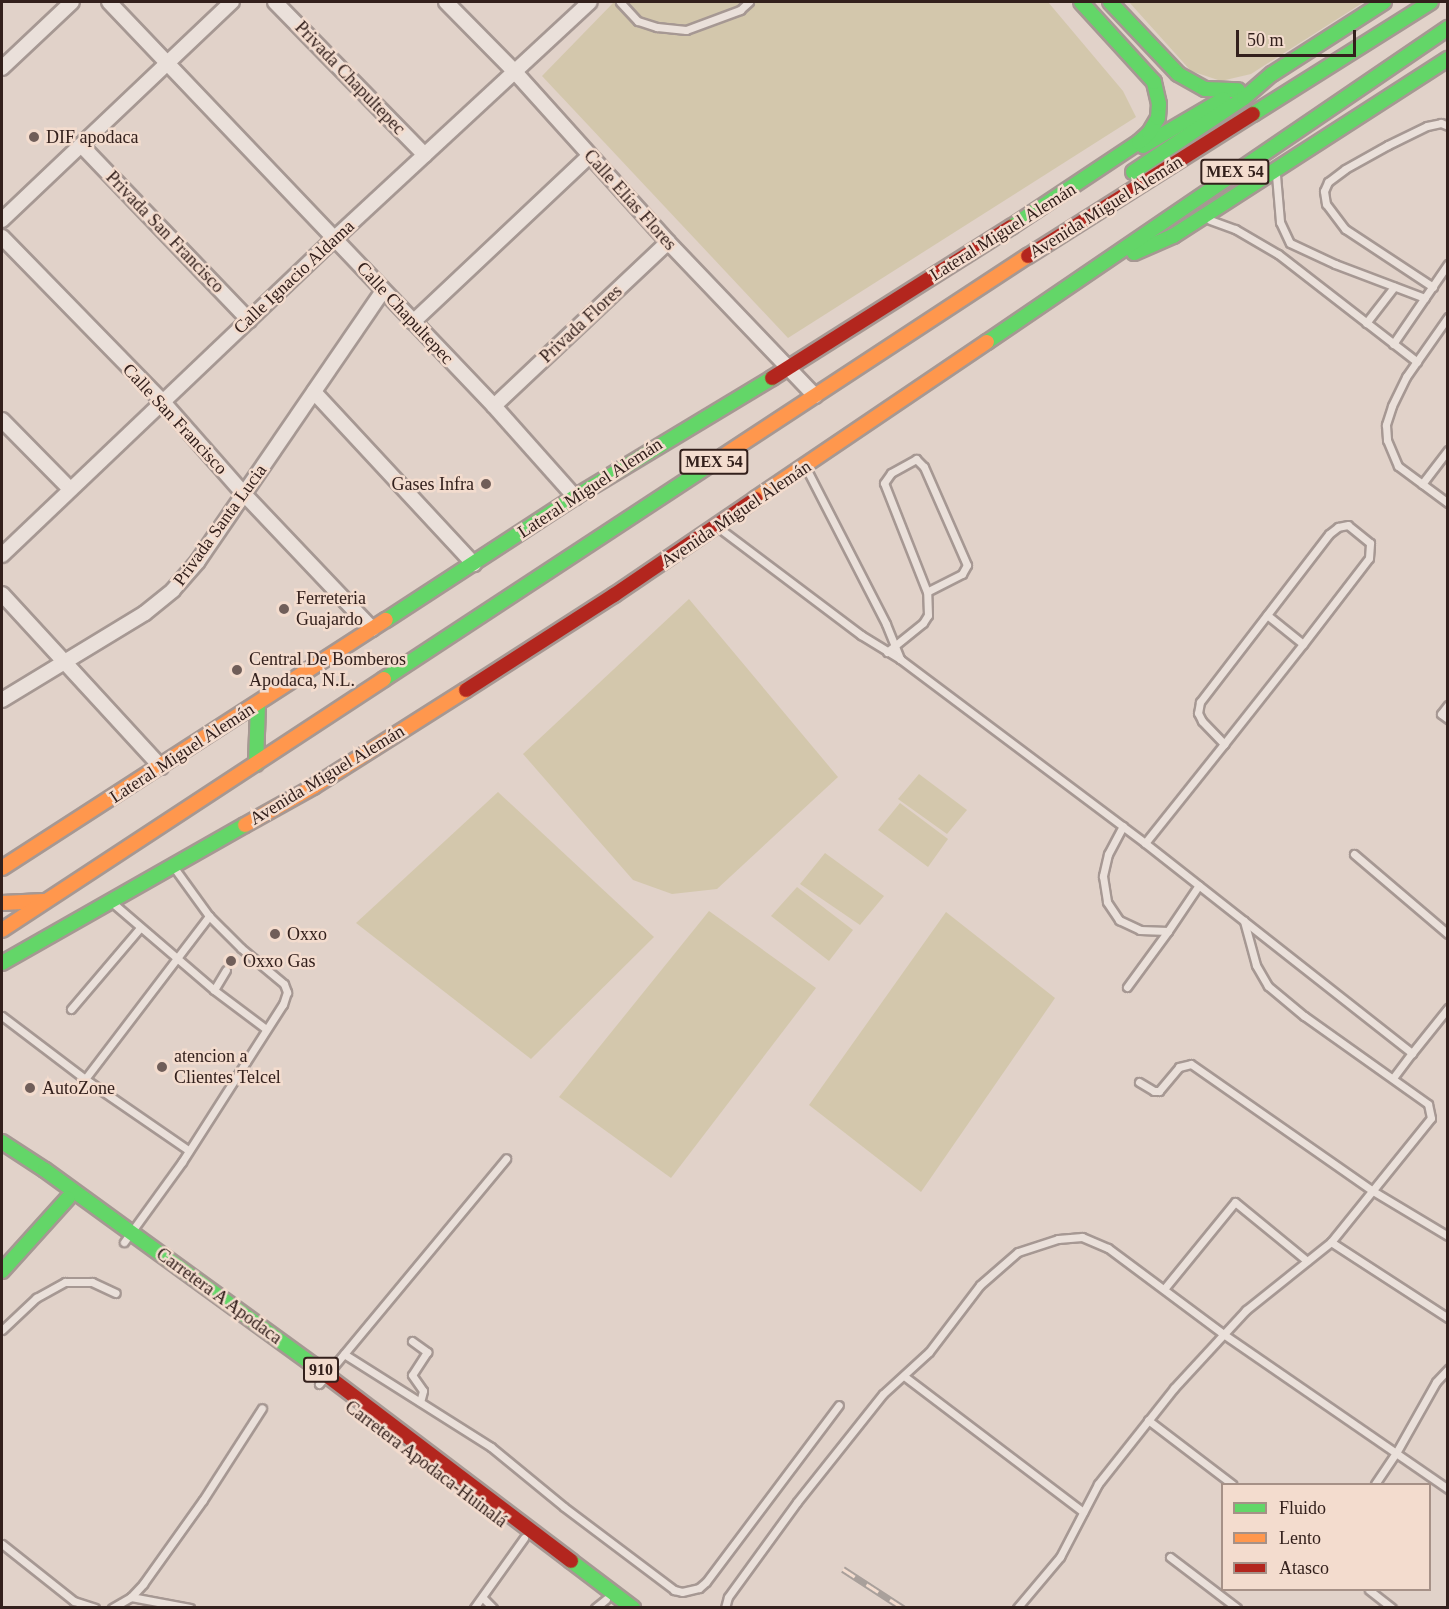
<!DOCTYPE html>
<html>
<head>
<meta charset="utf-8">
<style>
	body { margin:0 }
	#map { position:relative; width:1449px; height:1609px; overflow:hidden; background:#e1d2c9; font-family:Georgia,serif }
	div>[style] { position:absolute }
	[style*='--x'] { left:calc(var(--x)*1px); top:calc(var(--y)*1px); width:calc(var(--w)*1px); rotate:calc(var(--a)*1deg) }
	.green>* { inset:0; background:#d3c7ac }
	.roads { filter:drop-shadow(2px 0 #a69893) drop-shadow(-2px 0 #a69893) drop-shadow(0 2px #a69893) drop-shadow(0 -2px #a69893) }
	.lane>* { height:7px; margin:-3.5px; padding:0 3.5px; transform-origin:3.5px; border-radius:3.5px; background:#eae0da }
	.street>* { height:14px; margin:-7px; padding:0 7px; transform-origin:7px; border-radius:7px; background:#eae0da }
	.fast>* { height:14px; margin:-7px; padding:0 7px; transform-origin:7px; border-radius:7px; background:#63d668 }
	.slow>* { height:14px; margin:-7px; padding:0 7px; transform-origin:7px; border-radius:7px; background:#ff974d }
	.jam>* { height:14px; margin:-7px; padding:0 7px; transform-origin:7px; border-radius:7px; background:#b3261e }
	.rail>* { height:7px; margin-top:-3.5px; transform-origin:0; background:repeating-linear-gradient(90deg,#f3dcce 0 14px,#a9a09b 0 28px); box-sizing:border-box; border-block:2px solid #a9a09b }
	.dots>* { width:16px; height:16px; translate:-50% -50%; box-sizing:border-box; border:3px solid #f3dcce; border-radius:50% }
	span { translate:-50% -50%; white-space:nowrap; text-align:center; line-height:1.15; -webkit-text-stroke:5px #f3dcce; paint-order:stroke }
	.shield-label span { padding:2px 4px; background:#f3dcce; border:2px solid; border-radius:4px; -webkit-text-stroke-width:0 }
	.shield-label { font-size:16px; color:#33201c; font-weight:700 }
	.street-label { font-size:18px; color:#33201c }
	.poi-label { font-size:18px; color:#33201c }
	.left { translate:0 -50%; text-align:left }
	.right { translate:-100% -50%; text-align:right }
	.frame { position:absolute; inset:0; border:3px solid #33201c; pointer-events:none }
	.legend { position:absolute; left:1221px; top:1483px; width:210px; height:108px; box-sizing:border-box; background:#f3dcce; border:2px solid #a69187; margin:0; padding:8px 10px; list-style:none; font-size:18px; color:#33201c }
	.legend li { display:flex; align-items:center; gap:12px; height:30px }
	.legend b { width:30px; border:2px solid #a69187 }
	.scale { position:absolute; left:1236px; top:30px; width:120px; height:27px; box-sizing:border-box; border:3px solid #33201c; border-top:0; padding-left:8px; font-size:18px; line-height:21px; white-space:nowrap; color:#33201c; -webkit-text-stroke:4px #f3dcce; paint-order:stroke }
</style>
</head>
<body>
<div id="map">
	<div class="green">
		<i style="clip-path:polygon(614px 2px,1048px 2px,1123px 91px,1136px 117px,788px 338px,542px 76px)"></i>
		<i style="clip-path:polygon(1129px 2px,1364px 2px,1251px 74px,1221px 81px,1191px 71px)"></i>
		<i style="clip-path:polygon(689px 599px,838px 777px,717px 889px,672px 894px,633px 880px,523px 754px)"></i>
		<i style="clip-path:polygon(919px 774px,967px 810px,947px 834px,898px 799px)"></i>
		<i style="clip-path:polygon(498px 792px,654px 937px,531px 1059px,356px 923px)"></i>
		<i style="clip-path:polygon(900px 803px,948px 839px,928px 867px,878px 830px)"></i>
		<i style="clip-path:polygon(825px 853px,884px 896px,860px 925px,800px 884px)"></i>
		<i style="clip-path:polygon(797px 887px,853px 930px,829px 961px,771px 916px)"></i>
		<i style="clip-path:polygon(709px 911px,816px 988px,671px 1178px,559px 1097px)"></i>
		<i style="clip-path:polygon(946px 912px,1055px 998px,921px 1192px,809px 1105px)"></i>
	</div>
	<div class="roads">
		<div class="lane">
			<i style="--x:620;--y:2;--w:26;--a:47"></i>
			<i style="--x:638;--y:21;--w:20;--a:18"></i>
			<i style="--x:657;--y:27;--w:29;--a:6"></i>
			<i style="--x:686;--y:30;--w:58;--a:-20.3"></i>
			<i style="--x:740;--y:10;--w:12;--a:-42"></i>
			<i style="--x:1276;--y:175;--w:47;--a:85.1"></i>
			<i style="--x:1280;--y:222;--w:23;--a:65"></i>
			<i style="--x:1290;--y:243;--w:50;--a:25"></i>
			<i style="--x:1335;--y:264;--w:96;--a:20.7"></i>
			<i style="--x:1210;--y:220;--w:27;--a:20"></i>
			<i style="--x:1235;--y:229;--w:50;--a:30.2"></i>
			<i style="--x:1278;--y:254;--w:176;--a:37.8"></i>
			<i style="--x:1433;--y:287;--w:105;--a:-146.6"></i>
			<i style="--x:1345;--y:229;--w:31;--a:-127"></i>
			<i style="--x:1326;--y:204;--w:13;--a:-99"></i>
			<i style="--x:1324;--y:191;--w:10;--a:-66"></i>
			<i style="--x:1328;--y:182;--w:21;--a:-37"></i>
			<i style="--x:1345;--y:169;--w:49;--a:-29.2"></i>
			<i style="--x:1388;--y:145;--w:43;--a:-26"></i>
			<i style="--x:1427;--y:126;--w:14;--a:-12"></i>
			<i style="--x:1441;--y:123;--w:8;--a:23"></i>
			<i style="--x:1448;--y:317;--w:73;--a:125"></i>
			<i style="--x:1406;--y:377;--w:32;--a:116"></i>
			<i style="--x:1392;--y:406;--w:20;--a:108"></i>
			<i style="--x:1386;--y:425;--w:15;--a:86"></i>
			<i style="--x:1387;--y:440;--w:28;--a:67"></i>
			<i style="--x:1398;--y:466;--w:62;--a:36.5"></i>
			<i style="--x:1366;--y:323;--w:46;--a:-52.1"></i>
			<i style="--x:1393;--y:344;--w:97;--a:-55.5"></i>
			<i style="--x:807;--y:470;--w:173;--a:62.8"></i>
			<i style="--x:886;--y:624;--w:38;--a:68"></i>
			<i style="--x:1422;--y:484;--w:43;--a:-52.6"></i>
			<i style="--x:719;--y:528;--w:178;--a:37"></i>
			<i style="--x:861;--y:635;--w:46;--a:31.6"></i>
			<i style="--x:900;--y:659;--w:306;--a:36.9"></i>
			<i style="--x:1145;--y:843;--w:340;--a:38.2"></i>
			<i style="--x:1412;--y:1053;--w:58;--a:-51.3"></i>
			<i style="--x:1267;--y:615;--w:46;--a:38.9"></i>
			<i style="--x:887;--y:652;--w:46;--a:-38.9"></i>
			<i style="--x:923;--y:623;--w:9;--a:-58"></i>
			<i style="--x:928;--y:615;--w:23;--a:-92"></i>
			<i style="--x:927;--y:592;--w:117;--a:-111.5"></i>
			<i style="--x:884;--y:483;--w:12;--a:-55"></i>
			<i style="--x:891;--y:473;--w:29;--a:-29"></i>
			<i style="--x:916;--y:459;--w:11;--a:45"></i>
			<i style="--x:924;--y:467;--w:107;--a:66.3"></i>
			<i style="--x:967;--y:565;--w:10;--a:119"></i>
			<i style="--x:962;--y:574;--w:39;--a:153"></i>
			<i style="--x:1448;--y:705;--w:11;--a:128"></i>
			<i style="--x:1441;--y:714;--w:9;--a:36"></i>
			<i style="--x:1123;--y:826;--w:32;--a:118"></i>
			<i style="--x:1108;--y:854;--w:23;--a:103"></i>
			<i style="--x:1103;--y:876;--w:26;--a:81"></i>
			<i style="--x:1107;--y:902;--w:22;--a:56"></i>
			<i style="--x:1119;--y:920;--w:23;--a:25"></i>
			<i style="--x:1140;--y:930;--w:28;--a:2"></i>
			<i style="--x:1168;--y:931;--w:55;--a:-56"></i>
			<i style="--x:1145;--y:843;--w:127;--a:-51.4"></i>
			<i style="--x:1224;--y:744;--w:127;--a:-51.7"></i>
			<i style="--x:1303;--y:644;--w:108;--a:-52.5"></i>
			<i style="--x:1369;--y:558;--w:15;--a:-86"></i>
			<i style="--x:1370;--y:543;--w:28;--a:-141"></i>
			<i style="--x:1348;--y:525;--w:10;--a:169"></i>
			<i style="--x:1338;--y:527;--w:11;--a:142"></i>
			<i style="--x:1329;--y:534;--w:212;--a:127.5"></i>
			<i style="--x:1200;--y:702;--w:11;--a:100"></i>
			<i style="--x:1198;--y:713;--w:9;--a:63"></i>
			<i style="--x:1202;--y:721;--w:32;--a:46"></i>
			<i style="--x:1354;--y:854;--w:123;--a:40.4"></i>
			<i style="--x:175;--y:869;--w:58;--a:54.1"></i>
			<i style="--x:115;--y:905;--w:130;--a:40.6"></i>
			<i style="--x:214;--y:990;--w:65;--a:36.9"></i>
			<i style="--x:1127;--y:987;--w:69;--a:-53.8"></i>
			<i style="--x:214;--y:990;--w:23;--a:-59"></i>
			<i style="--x:71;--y:1009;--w:106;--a:-49.6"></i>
			<i style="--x:2;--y:1016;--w:104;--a:37.2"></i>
			<i style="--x:85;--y:1079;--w:125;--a:34.6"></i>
			<i style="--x:1393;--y:1078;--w:31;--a:-53"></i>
			<i style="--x:85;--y:1079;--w:205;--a:-52.7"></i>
			<i style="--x:209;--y:916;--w:45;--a:45"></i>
			<i style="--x:241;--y:948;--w:56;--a:39.9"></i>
			<i style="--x:284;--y:984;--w:9;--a:69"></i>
			<i style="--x:287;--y:992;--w:13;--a:108"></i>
			<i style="--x:283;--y:1004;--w:188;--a:122.6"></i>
			<i style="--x:182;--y:1162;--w:99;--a:125.9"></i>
			<i style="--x:1139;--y:1082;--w:17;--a:31"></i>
			<i style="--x:1154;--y:1091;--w:5;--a:0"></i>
			<i style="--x:1159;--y:1091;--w:31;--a:-50"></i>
			<i style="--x:1179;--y:1067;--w:12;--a:-14"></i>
			<i style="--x:1191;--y:1064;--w:222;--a:34.9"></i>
			<i style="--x:1373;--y:1191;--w:87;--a:31"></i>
			<i style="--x:1331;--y:1242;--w:140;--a:33"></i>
			<i style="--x:1164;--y:1289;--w:112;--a:-50.8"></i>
			<i style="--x:1235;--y:1202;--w:93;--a:39.3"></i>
			<i style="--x:2;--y:1330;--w:47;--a:-43.3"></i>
			<i style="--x:36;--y:1298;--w:33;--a:-29"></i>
			<i style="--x:65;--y:1282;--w:27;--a:0"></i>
			<i style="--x:92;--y:1282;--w:26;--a:25"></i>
			<i style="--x:412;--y:1341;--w:19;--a:36"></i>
			<i style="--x:427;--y:1352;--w:27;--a:123"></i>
			<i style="--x:412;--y:1375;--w:19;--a:55"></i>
			<i style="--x:423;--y:1391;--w:11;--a:105"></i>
			<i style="--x:344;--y:1354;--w:174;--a:32.3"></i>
			<i style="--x:491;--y:1447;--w:94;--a:39.4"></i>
			<i style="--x:564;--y:1507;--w:138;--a:37"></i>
			<i style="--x:674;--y:1590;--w:8;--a:14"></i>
			<i style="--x:682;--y:1592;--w:17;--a:-13"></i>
			<i style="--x:699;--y:1588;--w:9;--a:-41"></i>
			<i style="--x:706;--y:1582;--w:221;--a:-53.1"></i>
			<i style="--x:904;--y:1376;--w:225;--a:37.2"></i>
			<i style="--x:319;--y:1384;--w:293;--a:-50.3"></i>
			<i style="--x:1148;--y:1420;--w:106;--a:37.3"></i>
			<i style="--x:1375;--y:1484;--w:37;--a:-56"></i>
			<i style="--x:1396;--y:1453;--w:81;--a:-60.6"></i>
			<i style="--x:1436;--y:1382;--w:18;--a:-47"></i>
			<i style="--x:2;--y:1544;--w:92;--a:38.4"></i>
			<i style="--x:74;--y:1601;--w:22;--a:18"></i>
			<i style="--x:1170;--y:1557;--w:84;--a:37.3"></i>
			<i style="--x:1369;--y:1590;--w:29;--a:38"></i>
			<i style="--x:131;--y:1597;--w:60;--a:10.6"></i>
			<i style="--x:483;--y:1598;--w:14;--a:45"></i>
			<i style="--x:112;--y:1608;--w:22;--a:-30"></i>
			<i style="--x:131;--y:1597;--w:18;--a:-47"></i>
			<i style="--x:143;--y:1584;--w:103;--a:-54.5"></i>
			<i style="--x:203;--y:1500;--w:109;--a:-57.3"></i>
			<i style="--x:474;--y:1608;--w:86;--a:-54.5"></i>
			<i style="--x:595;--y:1608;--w:14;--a:-39"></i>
			<i style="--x:725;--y:1608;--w:11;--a:-75"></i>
			<i style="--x:728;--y:1597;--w:117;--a:-54"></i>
			<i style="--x:797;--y:1502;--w:138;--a:-51.5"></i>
			<i style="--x:883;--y:1394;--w:62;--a:-42.4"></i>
			<i style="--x:929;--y:1352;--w:84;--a:-52.7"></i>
			<i style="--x:980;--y:1285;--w:50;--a:-41"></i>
			<i style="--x:1018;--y:1252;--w:42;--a:-18"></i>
			<i style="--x:1058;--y:1239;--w:24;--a:-5"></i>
			<i style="--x:1082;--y:1237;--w:28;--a:23"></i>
			<i style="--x:1108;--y:1248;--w:142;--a:36.7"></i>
			<i style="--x:1222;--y:1333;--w:275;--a:34.6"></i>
			<i style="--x:1017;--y:1608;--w:67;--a:-49.9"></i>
			<i style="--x:1060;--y:1557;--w:82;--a:-62.5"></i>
			<i style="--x:1098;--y:1484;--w:122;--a:-51.6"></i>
			<i style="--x:1174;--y:1388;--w:106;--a:-47.3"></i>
			<i style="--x:1246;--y:1310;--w:109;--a:-38.7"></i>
			<i style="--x:1331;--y:1242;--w:159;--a:-51.1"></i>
			<i style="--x:1431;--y:1118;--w:14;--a:-102"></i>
			<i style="--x:1428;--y:1104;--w:152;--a:-144.6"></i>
			<i style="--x:1304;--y:1016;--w:47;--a:-140.2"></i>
			<i style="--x:1268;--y:986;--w:24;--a:-120"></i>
			<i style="--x:1256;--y:965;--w:46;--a:-105.3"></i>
		</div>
		<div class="street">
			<i style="--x:109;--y:2;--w:558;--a:46.38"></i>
			<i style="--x:494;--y:406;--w:122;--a:48.3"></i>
			<i style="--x:275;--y:2;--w:214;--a:45.6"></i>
			<i style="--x:446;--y:2;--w:98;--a:45.4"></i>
			<i style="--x:515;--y:72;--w:229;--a:48"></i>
			<i style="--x:668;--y:242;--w:213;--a:46.3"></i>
			<i style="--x:2;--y:68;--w:96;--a:-43.3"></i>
			<i style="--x:81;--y:145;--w:243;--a:46.2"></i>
			<i style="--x:2;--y:220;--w:317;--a:-43.5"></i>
			<i style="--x:2;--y:237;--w:229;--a:45.7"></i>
			<i style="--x:162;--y:401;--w:124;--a:48.6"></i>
			<i style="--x:244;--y:494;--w:186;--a:46.5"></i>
			<i style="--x:413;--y:322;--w:242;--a:-43.3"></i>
			<i style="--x:314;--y:392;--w:235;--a:47.1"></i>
			<i style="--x:494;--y:406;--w:239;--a:-43.3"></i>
			<i style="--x:2;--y:420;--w:97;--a:45.4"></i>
			<i style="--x:2;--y:555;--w:460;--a:-43.6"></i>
			<i style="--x:335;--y:238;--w:347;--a:-42.8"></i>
			<i style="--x:2;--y:594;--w:235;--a:47.4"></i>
			<i style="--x:2;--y:700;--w:167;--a:-31.3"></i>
			<i style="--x:145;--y:613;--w:36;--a:-39"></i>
			<i style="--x:173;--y:590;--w:38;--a:-49"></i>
			<i style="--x:198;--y:561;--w:327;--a:-55.6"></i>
		</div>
		<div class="fast">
			<i style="--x:1110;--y:2;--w:99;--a:46.6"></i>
			<i style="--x:1178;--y:74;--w:31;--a:29"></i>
			<i style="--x:1205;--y:89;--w:33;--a:2"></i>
			<i style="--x:1253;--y:114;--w:210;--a:-32.2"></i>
			<i style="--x:1143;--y:146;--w:93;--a:-30.4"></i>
			<i style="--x:1133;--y:172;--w:133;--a:-33.7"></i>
			<i style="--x:1244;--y:98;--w:37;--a:-41"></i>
			<i style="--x:1272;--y:74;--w:133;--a:-32.7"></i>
			<i style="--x:1011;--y:227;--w:154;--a:-33.6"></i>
			<i style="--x:1139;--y:142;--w:13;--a:-42"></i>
			<i style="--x:1149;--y:133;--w:17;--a:-59"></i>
			<i style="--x:1158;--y:118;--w:14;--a:-86"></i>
			<i style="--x:1159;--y:104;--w:23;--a:-103"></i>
			<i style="--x:1154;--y:82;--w:108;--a:-132.4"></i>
			<i style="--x:1134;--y:253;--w:43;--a:-23.6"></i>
			<i style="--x:1173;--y:236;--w:327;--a:-32.8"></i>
			<i style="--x:987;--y:342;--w:558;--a:-34.26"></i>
			<i style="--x:386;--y:620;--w:225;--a:-33.1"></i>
			<i style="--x:575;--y:497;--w:230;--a:-31.1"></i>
			<i style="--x:384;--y:679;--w:406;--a:-33.3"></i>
			<i style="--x:256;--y:764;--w:60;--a:-88.1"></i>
			<i style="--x:2;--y:963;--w:279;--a:-29.6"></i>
			<i style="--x:2;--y:1142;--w:51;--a:33.1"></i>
			<i style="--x:45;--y:1170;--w:331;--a:36"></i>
			<i style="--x:2;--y:1271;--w:98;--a:-47.9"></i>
			<i style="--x:571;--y:1561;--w:78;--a:37.2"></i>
		</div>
		<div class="slow">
			<i style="--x:723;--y:456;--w:365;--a:-33.3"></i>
			<i style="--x:755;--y:499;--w:280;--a:-34.1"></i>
			<i style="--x:245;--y:825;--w:78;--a:-29.2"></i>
			<i style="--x:313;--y:787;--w:181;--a:-32.4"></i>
			<i style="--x:2;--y:868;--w:457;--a:-32.9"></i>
			<i style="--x:2;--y:903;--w:42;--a:-2.7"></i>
			<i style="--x:2;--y:930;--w:457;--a:-33.3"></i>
		</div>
		<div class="jam">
			<i style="--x:1028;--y:256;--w:266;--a:-32.3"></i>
			<i style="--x:772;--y:378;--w:283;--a:-32.3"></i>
			<i style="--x:466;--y:690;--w:176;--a:-32.7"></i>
			<i style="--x:614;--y:595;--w:171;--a:-34.2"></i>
			<i style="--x:313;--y:1365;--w:324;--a:37.2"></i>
		</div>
	</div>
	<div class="rail">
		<i style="--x:843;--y:1569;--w:72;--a:33"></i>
	</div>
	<div class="dots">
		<i style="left:34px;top:137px;background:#705e59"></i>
		<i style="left:486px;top:484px;background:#705e59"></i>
		<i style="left:284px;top:609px;background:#705e59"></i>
		<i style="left:237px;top:670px;background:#705e59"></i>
		<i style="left:275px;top:934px;background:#705e59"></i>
		<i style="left:231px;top:961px;background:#705e59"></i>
		<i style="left:162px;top:1067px;background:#705e59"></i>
		<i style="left:30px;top:1088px;background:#705e59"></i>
	</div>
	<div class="shield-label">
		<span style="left:1235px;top:172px">MEX 54</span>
		<span style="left:714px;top:462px">MEX 54</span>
		<span style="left:321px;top:1370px">910</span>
	</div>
	<div class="street-label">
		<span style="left:350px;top:78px;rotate:46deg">Privada Chapultepec</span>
		<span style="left:630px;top:200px;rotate:48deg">Calle Elías Flores</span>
		<span style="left:1106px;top:207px;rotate:-32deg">Avenida Miguel Alemán</span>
		<span style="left:165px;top:232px;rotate:46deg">Privada San Francisco</span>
		<span style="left:1003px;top:232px;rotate:-32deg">Lateral Miguel Alemán</span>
		<span style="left:294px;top:277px;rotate:-43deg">Calle Ignacio Aldama</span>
		<span style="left:405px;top:313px;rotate:47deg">Calle Chapultepec</span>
		<span style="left:581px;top:324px;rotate:-43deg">Privada Flores</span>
		<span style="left:175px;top:419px;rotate:47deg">Calle San Francisco</span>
		<span style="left:590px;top:488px;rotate:-33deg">Lateral Miguel Alemán</span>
		<span style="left:736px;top:514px;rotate:-34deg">Avenida Miguel Alemán</span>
		<span style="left:220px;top:525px;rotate:-54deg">Privada Santa Lucia</span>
		<span style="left:182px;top:753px;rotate:-33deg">Lateral Miguel Alemán</span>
		<span style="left:327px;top:775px;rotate:-31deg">Avenida Miguel Alemán</span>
		<span style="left:219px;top:1296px;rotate:36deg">Carretera A Apodaca</span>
		<span style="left:426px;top:1464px;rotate:37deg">Carretera Apodaca-Huinalá</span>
	</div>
	<div class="poi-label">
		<span class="left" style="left:46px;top:137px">DIF apodaca</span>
		<span class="right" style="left:474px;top:484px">Gases Infra</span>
		<span class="left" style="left:296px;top:609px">Ferreteria<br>Guajardo</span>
		<span class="left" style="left:249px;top:670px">Central De Bomberos<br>Apodaca, N.L.</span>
		<span class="left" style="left:287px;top:934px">Oxxo</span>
		<span class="left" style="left:243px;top:961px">Oxxo Gas</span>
		<span class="left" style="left:174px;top:1067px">atencion a<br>Clientes Telcel</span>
		<span class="left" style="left:42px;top:1088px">AutoZone</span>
	</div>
	<div class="frame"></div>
	<ul class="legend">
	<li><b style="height:8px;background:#63d668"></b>Fluido</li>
	<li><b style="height:8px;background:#ff974d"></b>Lento</li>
	<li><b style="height:8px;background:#b3261e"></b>Atasco</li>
	</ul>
	<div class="scale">50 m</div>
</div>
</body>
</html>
